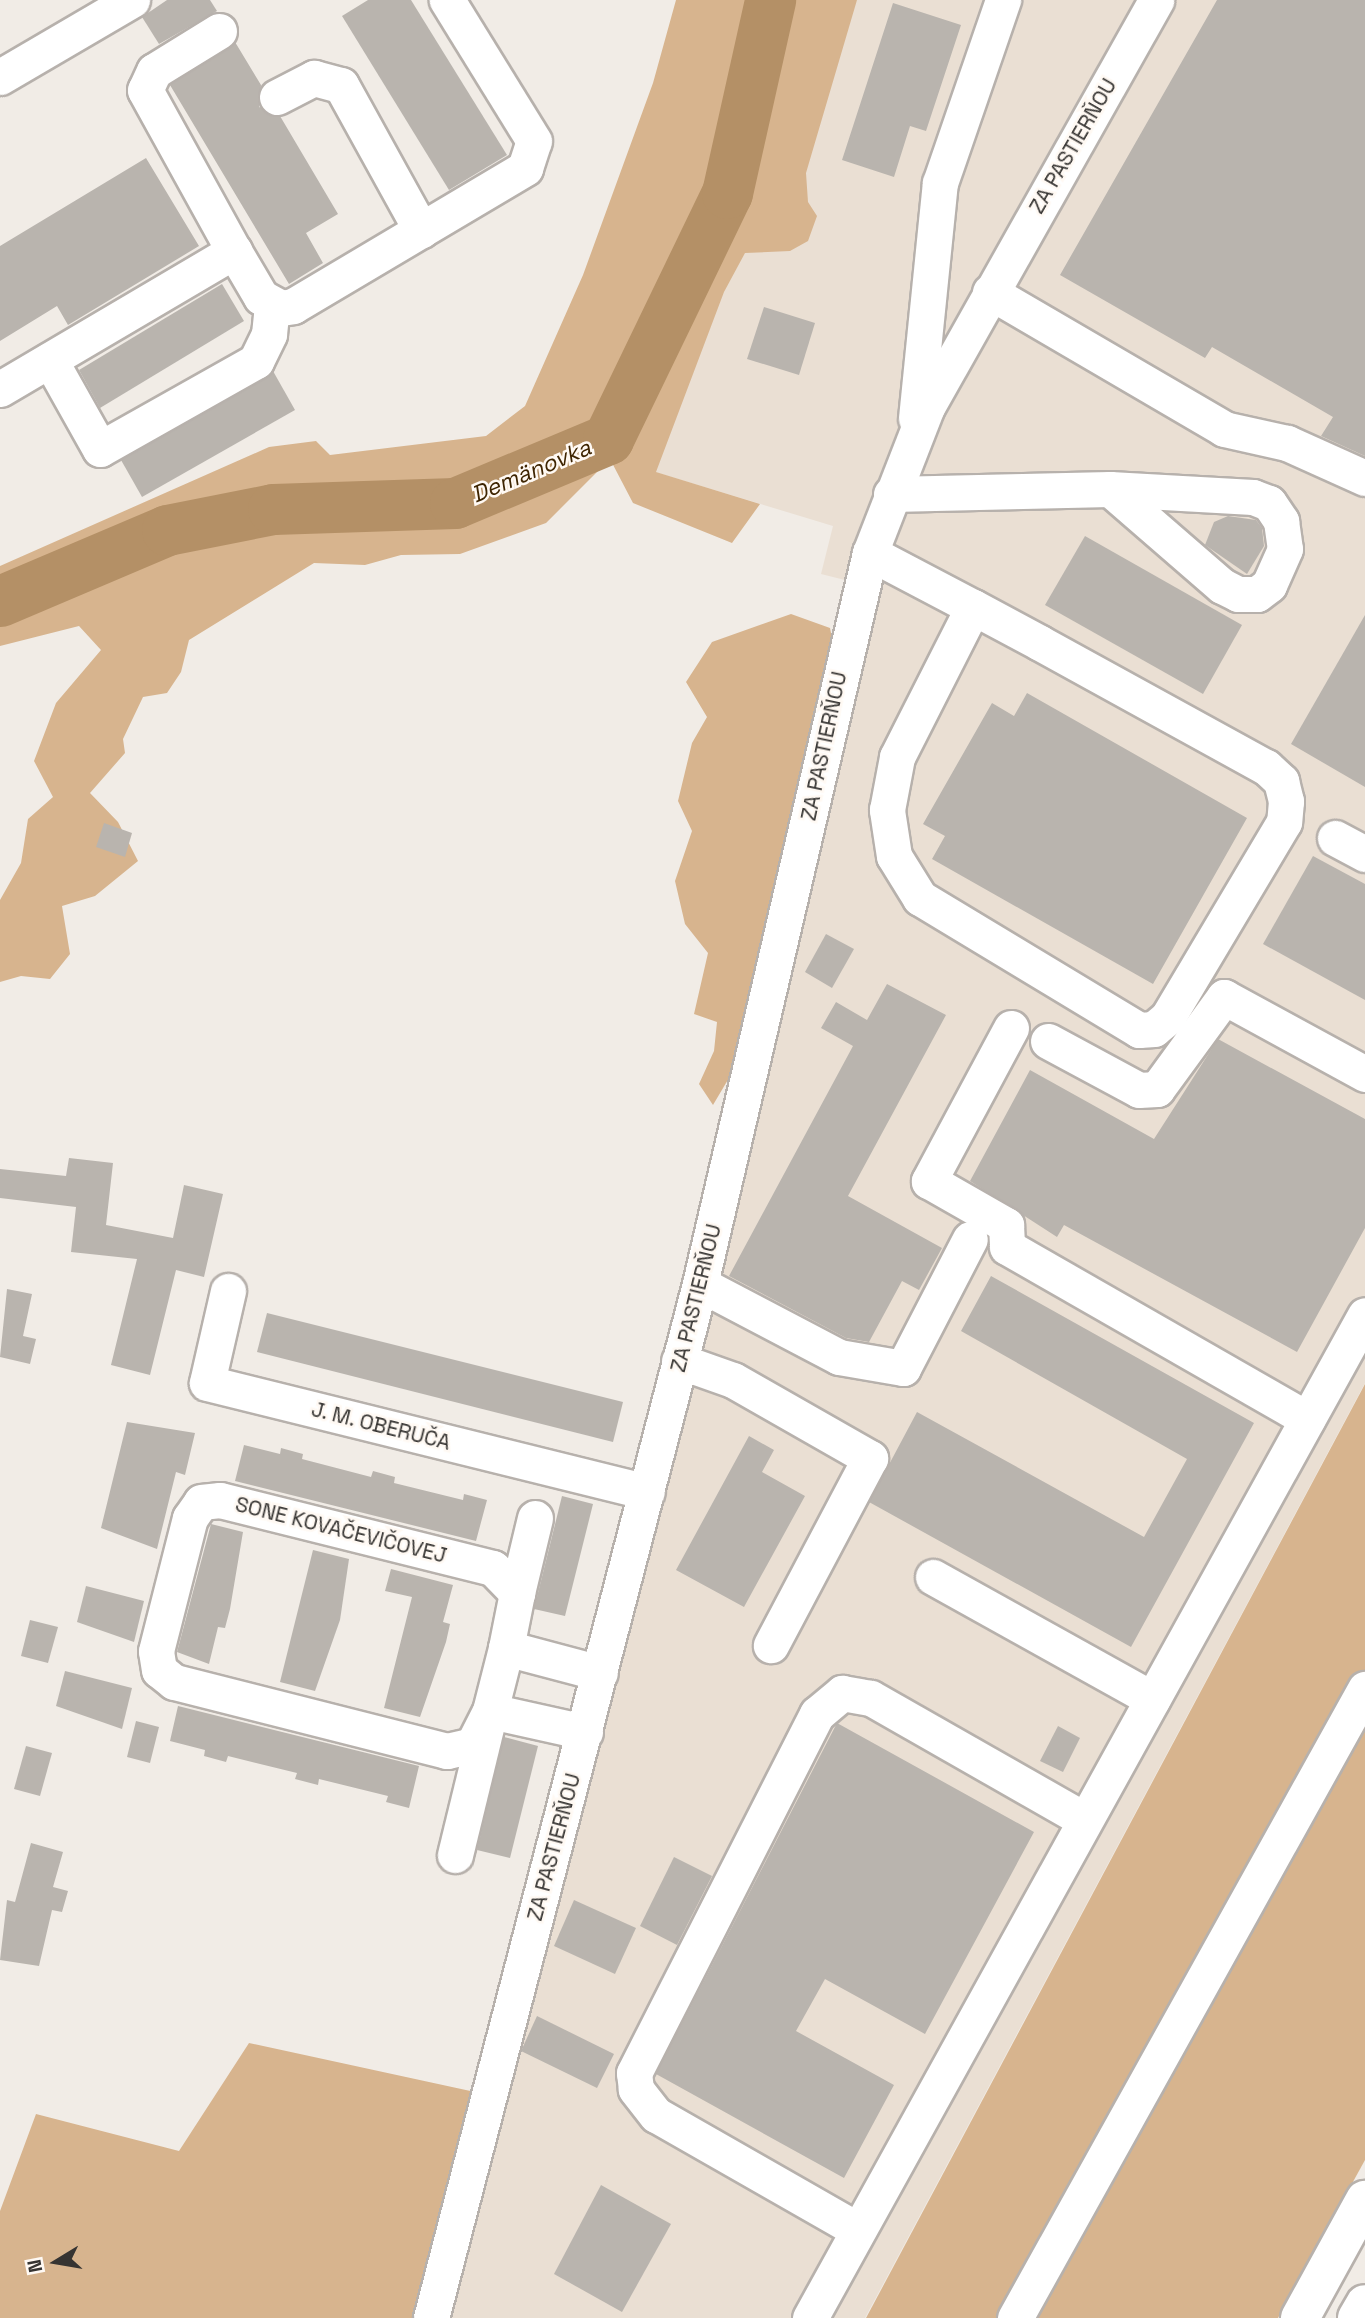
<!DOCTYPE html>
<html>
<head>
<meta charset="utf-8">
<style>
	body { margin:0 }
	#map { position:relative; width:1365px; height:2318px; overflow:hidden; background:#f1ece6; font-family:"Space Grotesk",sans-serif }
	div>[style] { position:absolute }
	[style*='--x'] { left:calc(var(--x)*1px); top:calc(var(--y)*1px); width:calc(var(--w)*1px); rotate:calc(var(--a)*1deg) }
	.built>* { inset:0; background:#eadfd3 }
	.green>* { inset:0; background:#d7b48e }
	.river>* { height:51px; margin:-25.5px; padding:0 25.5px; transform-origin:25.5px; border-radius:25.5px; background:#b49066 }
	.building>* { inset:0; background:#b9b4ae }
	.roads { filter:drop-shadow(2px 0 #b7b1ac) drop-shadow(-2px 0 #b7b1ac) drop-shadow(0 2px #b7b1ac) drop-shadow(0 -2px #b7b1ac) }
	.minor>* { height:35px; margin:-17.5px; padding:0 17.5px; transform-origin:17.5px; border-radius:17.5px; background:#fff }
	.highway>* { height:38px; margin:-19px; padding:0 19px; transform-origin:19px; border-radius:19px; background:#fff }
	span { translate:-50% -50%; white-space:nowrap; text-align:center; line-height:1.15; -webkit-text-stroke:5px #fff9f3; paint-order:stroke }
	.street-label { font-size:21px; color:#363432 }
	.water-label { font-size:23px; color:#3e2401; font-style:italic }
	.north { position:absolute; left:21px; top:2227px; width:70px; height:70px; -webkit-text-stroke:5px #fff9f3; paint-order:stroke; rotate:259deg; font-size:19px; font-weight:700; line-height:28px; text-align:center; color:#363432 }
	.north::after { content:''; display:block; margin:auto; width:24px; height:32px; background:#363432; clip-path:polygon(50% 0,100% 100%,50% 72%,0 100%) }
</style>
</head>
<body>
<div id="map">
	<div class="built">
		<i style="clip-path:polygon(857px 0,1365px 0,1365px 1383px,865px 2318px,447px 2318px,877px 588px,821px 574px,833px 526px,655px 472px,791px 114px)"></i>
	</div>
	<div class="green">
		<i style="clip-path:polygon(676px 0,857px 0,806px 173px,808px 202px,817px 216px,808px 241px,790px 251px,745px 253px,724px 292px,656px 472px,760px 504px,732px 543px,633px 503px,610px 459px,546px 523px,460px 554px,401px 555px,365px 565px,314px 563px,189px 640px,181px 672px,167px 693px,143px 697px,123px 739px,125px 753px,90px 793px,118px 822px,138px 861px,95px 896px,62px 906px,70px 954px,50px 979px,21px 976px,0 982px,0 900px,21px 863px,28px 819px,53px 797px,34px 761px,56px 703px,101px 650px,79px 626px,0 646px,0 566px,269px 447px,316px 441px,330px 455px,486px 436px,525px 406px,583px 275px,653px 83px)"></i>
		<i style="clip-path:polygon(791px 614px,830px 628px,833px 643px,742px 1056px,713px 1105px,699px 1084px,714px 1051px,717px 1022px,694px 1014px,708px 953px,685px 924px,675px 881px,692px 831px,678px 801px,692px 743px,707px 717px,686px 682px,712px 642px)"></i>
		<i style="clip-path:polygon(1365px 1384px,1365px 2160px,1278px 2318px,866px 2318px)"></i>
		<i style="clip-path:polygon(249px 2043px,475px 2092px,420px 2318px,0 2318px,0 2211px,36px 2114px,179px 2151px)"></i>
	</div>
	<div class="river">
		<i style="--x:0;--y:601;--w:181;--a:-23"></i>
		<i style="--x:167;--y:530;--w:108;--a:-11.2"></i>
		<i style="--x:273;--y:509;--w:182;--a:-1.9"></i>
		<i style="--x:455;--y:503;--w:166;--a:-22.7"></i>
		<i style="--x:608;--y:439;--w:273;--a:-64.2"></i>
		<i style="--x:727;--y:193;--w:198;--a:-77.4"></i>
	</div>
	<div class="building">
		<i style="clip-path:polygon(167px 0,210px 0,217px 11px,159px 44px,142px 17px)"></i>
		<i style="clip-path:polygon(368px 0,411px 0,507px 155px,449px 190px,342px 16px)"></i>
		<i style="clip-path:polygon(1217px 0,1365px 0,1365px 456px,1321px 436px,1333px 417px,1212px 347px,1205px 358px,1060px 275px)"></i>
		<i style="clip-path:polygon(893px 3px,961px 25px,926px 131px,910px 126px,894px 177px,842px 160px)"></i>
		<i style="clip-path:polygon(235px 42px,261px 85px,259px 107px,280px 116px,338px 214px,306px 233px,323px 263px,289px 284px,170px 85px)"></i>
		<i style="clip-path:polygon(146px 158px,199px 246px,68px 325px,57px 306px,0 341px,0 246px)"></i>
		<i style="clip-path:polygon(222px 284px,244px 321px,100px 408px,79px 370px)"></i>
		<i style="clip-path:polygon(764px 307px,815px 323px,799px 375px,747px 359px)"></i>
		<i style="clip-path:polygon(273px 371px,295px 410px,142px 497px,121px 460px)"></i>
		<i style="clip-path:polygon(1228px 516px,1256px 520px,1262px 528px,1264px 546px,1247px 574px,1205px 545px,1214px 522px)"></i>
		<i style="clip-path:polygon(1085px 536px,1242px 625px,1203px 694px,1045px 605px)"></i>
		<i style="clip-path:polygon(1365px 615px,1365px 787px,1291px 744px)"></i>
		<i style="clip-path:polygon(1027px 693px,1247px 818px,1153px 984px,932px 859px,945px 836px,923px 824px,984px 717px,992px 703px,1014px 716px)"></i>
		<i style="clip-path:polygon(104px 823px,132px 833px,125px 857px,96px 847px)"></i>
		<i style="clip-path:polygon(1313px 856px,1365px 884px,1365px 1000px,1263px 944px)"></i>
		<i style="clip-path:polygon(826px 934px,854px 949px,832px 988px,805px 972px)"></i>
		<i style="clip-path:polygon(887px 984px,946px 1015px,848px 1196px,942px 1248px,919px 1290px,902px 1281px,869px 1342px,846px 1338px,729px 1276px,853px 1046px,821px 1028px,836px 1002px,867px 1020px)"></i>
		<i style="clip-path:polygon(1218px 1039px,1365px 1119px,1365px 1228px,1297px 1352px,1064px 1225px,1057px 1237px,970px 1181px,1030px 1070px,1154px 1139px)"></i>
		<i style="clip-path:polygon(69px 1158px,113px 1163px,106px 1225px,173px 1238px,184px 1185px,223px 1194px,204px 1277px,176px 1270px,150px 1375px,111px 1365px,137px 1259px,71px 1252px,76px 1207px,0 1198px,0 1169px,66px 1176px)"></i>
		<i style="clip-path:polygon(991px 1276px,1254px 1423px,1131px 1647px,869px 1502px,917px 1412px,1144px 1537px,1187px 1459px,961px 1331px)"></i>
		<i style="clip-path:polygon(7px 1289px,32px 1294px,23px 1336px,36px 1339px,30px 1364px,0 1357px)"></i>
		<i style="clip-path:polygon(267px 1313px,623px 1402px,613px 1442px,257px 1352px)"></i>
		<i style="clip-path:polygon(127px 1422px,195px 1433px,185px 1475px,176px 1472px,157px 1549px,101px 1528px)"></i>
		<i style="clip-path:polygon(749px 1436px,774px 1450px,762px 1472px,805px 1496px,744px 1607px,676px 1570px)"></i>
		<i style="clip-path:polygon(244px 1445px,280px 1454px,281px 1448px,303px 1454px,302px 1459px,371px 1477px,373px 1471px,395px 1477px,394px 1483px,463px 1500px,464px 1494px,487px 1500px,476px 1541px,235px 1481px)"></i>
		<i style="clip-path:polygon(562px 1496px,593px 1504px,565px 1616px,534px 1609px)"></i>
		<i style="clip-path:polygon(211px 1524px,243px 1532px,230px 1609px,225px 1628px,218px 1627px,209px 1664px,177px 1652px)"></i>
		<i style="clip-path:polygon(313px 1550px,349px 1559px,340px 1620px,315px 1691px,280px 1682px)"></i>
		<i style="clip-path:polygon(391px 1569px,453px 1585px,443px 1622px,450px 1624px,446px 1642px,420px 1717px,384px 1708px,412px 1597px,385px 1591px)"></i>
		<i style="clip-path:polygon(86px 1586px,144px 1601px,134px 1642px,77px 1622px)"></i>
		<i style="clip-path:polygon(30px 1620px,58px 1627px,48px 1663px,21px 1656px)"></i>
		<i style="clip-path:polygon(65px 1671px,132px 1688px,122px 1729px,56px 1706px)"></i>
		<i style="clip-path:polygon(178px 1706px,419px 1766px,409px 1808px,386px 1802px,388px 1796px,319px 1779px,318px 1785px,295px 1779px,297px 1773px,228px 1756px,226px 1762px,204px 1756px,205px 1750px,170px 1741px)"></i>
		<i style="clip-path:polygon(136px 1721px,159px 1727px,150px 1763px,127px 1757px)"></i>
		<i style="clip-path:polygon(837px 1723px,1034px 1832px,925px 2034px,825px 1979px,796px 2031px,894px 2085px,844px 2178px,656px 2074px)"></i>
		<i style="clip-path:polygon(1058px 1726px,1080px 1738px,1063px 1772px,1040px 1761px)"></i>
		<i style="clip-path:polygon(504px 1737px,538px 1746px,510px 1858px,477px 1850px)"></i>
		<i style="clip-path:polygon(26px 1746px,52px 1753px,40px 1796px,14px 1789px)"></i>
		<i style="clip-path:polygon(31px 1843px,63px 1852px,53px 1887px,68px 1891px,62px 1912px,52px 1910px,39px 1966px,0 1960px,7px 1900px,15px 1902px)"></i>
		<i style="clip-path:polygon(674px 1857px,712px 1876px,677px 1945px,640px 1926px)"></i>
		<i style="clip-path:polygon(574px 1900px,636px 1928px,615px 1974px,554px 1946px)"></i>
		<i style="clip-path:polygon(537px 2016px,614px 2054px,597px 2088px,521px 2051px)"></i>
		<i style="clip-path:polygon(601px 2185px,671px 2224px,622px 2312px,554px 2274px)"></i>
	</div>
	<div class="roads">
		<div class="minor">
			<i style="--x:219;--y:31;--w:76;--a:148.4"></i>
			<i style="--x:154;--y:71;--w:21;--a:115"></i>
			<i style="--x:145;--y:90;--w:184;--a:61.1"></i>
			<i style="--x:0;--y:77;--w:153;--a:-30.3"></i>
			<i style="--x:277;--y:97;--w:42;--a:-27.2"></i>
			<i style="--x:314;--y:78;--w:28;--a:15"></i>
			<i style="--x:341;--y:85;--w:166;--a:61.1"></i>
			<i style="--x:990;--y:292;--w:271;--a:30.3"></i>
			<i style="--x:1224;--y:429;--w:65;--a:12.5"></i>
			<i style="--x:1287;--y:443;--w:85;--a:24.2"></i>
			<i style="--x:50;--y:360;--w:102;--a:60.7"></i>
			<i style="--x:100;--y:449;--w:179;--a:-29.4"></i>
			<i style="--x:256;--y:361;--w:30;--a:-64"></i>
			<i style="--x:269;--y:334;--w:30;--a:-84"></i>
			<i style="--x:0;--y:389;--w:272;--a:-30.5"></i>
			<i style="--x:234;--y:251;--w:53;--a:59.6"></i>
			<i style="--x:261;--y:297;--w:23;--a:29"></i>
			<i style="--x:281;--y:308;--w:12;--a:-9"></i>
			<i style="--x:293;--y:306;--w:270;--a:-30.7"></i>
			<i style="--x:525;--y:168;--w:28;--a:-72"></i>
			<i style="--x:534;--y:141;--w:166;--a:-121.7"></i>
			<i style="--x:916;--y:418;--w:236;--a:-84.2"></i>
			<i style="--x:940;--y:183;--w:194;--a:-71"></i>
			<i style="--x:891;--y:494;--w:219;--a:-1.3"></i>
			<i style="--x:1110;--y:489;--w:143;--a:3.2"></i>
			<i style="--x:1253;--y:497;--w:17;--a:21"></i>
			<i style="--x:1269;--y:503;--w:22;--a:56"></i>
			<i style="--x:1281;--y:521;--w:28;--a:82"></i>
			<i style="--x:1285;--y:549;--w:39;--a:114"></i>
			<i style="--x:1269;--y:585;--w:15;--a:143"></i>
			<i style="--x:1257;--y:594;--w:19;--a:180"></i>
			<i style="--x:1238;--y:594;--w:18;--a:-153"></i>
			<i style="--x:1222;--y:586;--w:148;--a:-139.1"></i>
			<i style="--x:870;--y:553;--w:116;--a:27.7"></i>
			<i style="--x:973;--y:607;--w:76;--a:28.2"></i>
			<i style="--x:1040;--y:643;--w:258;--a:28.8"></i>
			<i style="--x:1266;--y:767;--w:21;--a:43"></i>
			<i style="--x:1281;--y:781;--w:21;--a:76"></i>
			<i style="--x:1286;--y:801;--w:21;--a:95"></i>
			<i style="--x:1284;--y:822;--w:228;--a:120.8"></i>
			<i style="--x:1167;--y:1018;--w:17;--a:140"></i>
			<i style="--x:1154;--y:1029;--w:15;--a:176"></i>
			<i style="--x:1139;--y:1030;--w:256;--a:-148.9"></i>
			<i style="--x:920;--y:898;--w:49;--a:-121.8"></i>
			<i style="--x:894;--y:856;--w:47;--a:-98.7"></i>
			<i style="--x:887;--y:810;--w:54;--a:-79.3"></i>
			<i style="--x:897;--y:757;--w:168;--a:-63.1"></i>
			<i style="--x:1335;--y:838;--w:34;--a:28"></i>
			<i style="--x:1011;--y:1028;--w:174;--a:118.2"></i>
			<i style="--x:929;--y:1181;--w:89;--a:29.7"></i>
			<i style="--x:1006;--y:1225;--w:22;--a:87"></i>
			<i style="--x:1007;--y:1247;--w:346;--a:29.8"></i>
			<i style="--x:1048;--y:1041;--w:103;--a:28.3"></i>
			<i style="--x:1139;--y:1090;--w:18;--a:-3"></i>
			<i style="--x:1157;--y:1089;--w:114;--a:-53.9"></i>
			<i style="--x:1224;--y:997;--w:161;--a:28.6"></i>
			<i style="--x:700;--y:1284;--w:157;--a:27.7"></i>
			<i style="--x:839;--y:1357;--w:65;--a:9.8"></i>
			<i style="--x:903;--y:1368;--w:145;--a:-62.6"></i>
			<i style="--x:228;--y:1291;--w:94;--a:102.9"></i>
			<i style="--x:207;--y:1383;--w:453;--a:13.9"></i>
			<i style="--x:679;--y:1361;--w:57;--a:19.4"></i>
			<i style="--x:733;--y:1380;--w:158;--a:29.7"></i>
			<i style="--x:870;--y:1458;--w:212;--a:117.9"></i>
			<i style="--x:933;--y:1577;--w:251;--a:29.1"></i>
			<i style="--x:517;--y:1593;--w:77;--a:-76.5"></i>
			<i style="--x:490;--y:1711;--w:65;--a:-75.7"></i>
			<i style="--x:585;--y:1732;--w:97;--a:-167.5"></i>
			<i style="--x:490;--y:1711;--w:38;--a:117"></i>
			<i style="--x:473;--y:1745;--w:27;--a:167"></i>
			<i style="--x:447;--y:1751;--w:282;--a:-165.8"></i>
			<i style="--x:174;--y:1682;--w:19;--a:-141"></i>
			<i style="--x:159;--y:1670;--w:19;--a:-99"></i>
			<i style="--x:156;--y:1651;--w:137;--a:-75.7"></i>
			<i style="--x:190;--y:1518;--w:19;--a:-55"></i>
			<i style="--x:201;--y:1502;--w:19;--a:-6"></i>
			<i style="--x:220;--y:1500;--w:281;--a:14"></i>
			<i style="--x:493;--y:1568;--w:35;--a:46"></i>
			<i style="--x:517;--y:1593;--w:56;--a:101.3"></i>
			<i style="--x:506;--y:1648;--w:97;--a:14.9"></i>
			<i style="--x:455;--y:1855;--w:131;--a:-76.3"></i>
			<i style="--x:858;--y:2230;--w:232;--a:-150.3"></i>
			<i style="--x:656;--y:2115;--w:33;--a:-128"></i>
			<i style="--x:636;--y:2089;--w:16;--a:-97"></i>
			<i style="--x:634;--y:2073;--w:403;--a:-63"></i>
			<i style="--x:817;--y:1714;--w:33;--a:-40"></i>
			<i style="--x:842;--y:1693;--w:29;--a:10"></i>
			<i style="--x:871;--y:1698;--w:246;--a:29.7"></i>
			<i style="--x:431;--y:2318;--w:1068;--a:-75.42"></i>
			<i style="--x:700;--y:1284;--w:751;--a:-76.91"></i>
			<i style="--x:870;--y:553;--w:157;--a:-68.7"></i>
			<i style="--x:927;--y:407;--w:467;--a:-60.6"></i>
			<i style="--x:810;--y:2318;--w:1146;--a:-61.04"></i>
			<i style="--x:1015;--y:2318;--w:720;--a:-60.91"></i>
		</div>
		<div class="highway">
			<i style="--x:1300;--y:2318;--w:135;--a:-61.2"></i>
			<i style="--x:1357;--y:2318;--w:16;--a:-60"></i>
		</div>
	</div>
	<div class="street-label">
		<span style="left:1073px;top:146px;rotate:-60deg">ZA PASTIERŇOU</span>
		<span style="left:824px;top:746px;rotate:-78deg">ZA PASTIERŇOU</span>
		<span style="left:696px;top:1298px;rotate:-76deg">ZA PASTIERŇOU</span>
		<span style="left:381px;top:1426px;rotate:14deg">J. M. OBERUČA</span>
		<span style="left:341px;top:1530px;rotate:14deg">SONE KOVAČEVIČOVEJ</span>
		<span style="left:554px;top:1847px;rotate:-75deg">ZA PASTIERŇOU</span>
	</div>
	<div class="water-label">
		<span style="left:531px;top:471px;rotate:-23deg">Demänovka</span>
	</div>
	<div class="north">N</div>
</div>
</body>
</html>
